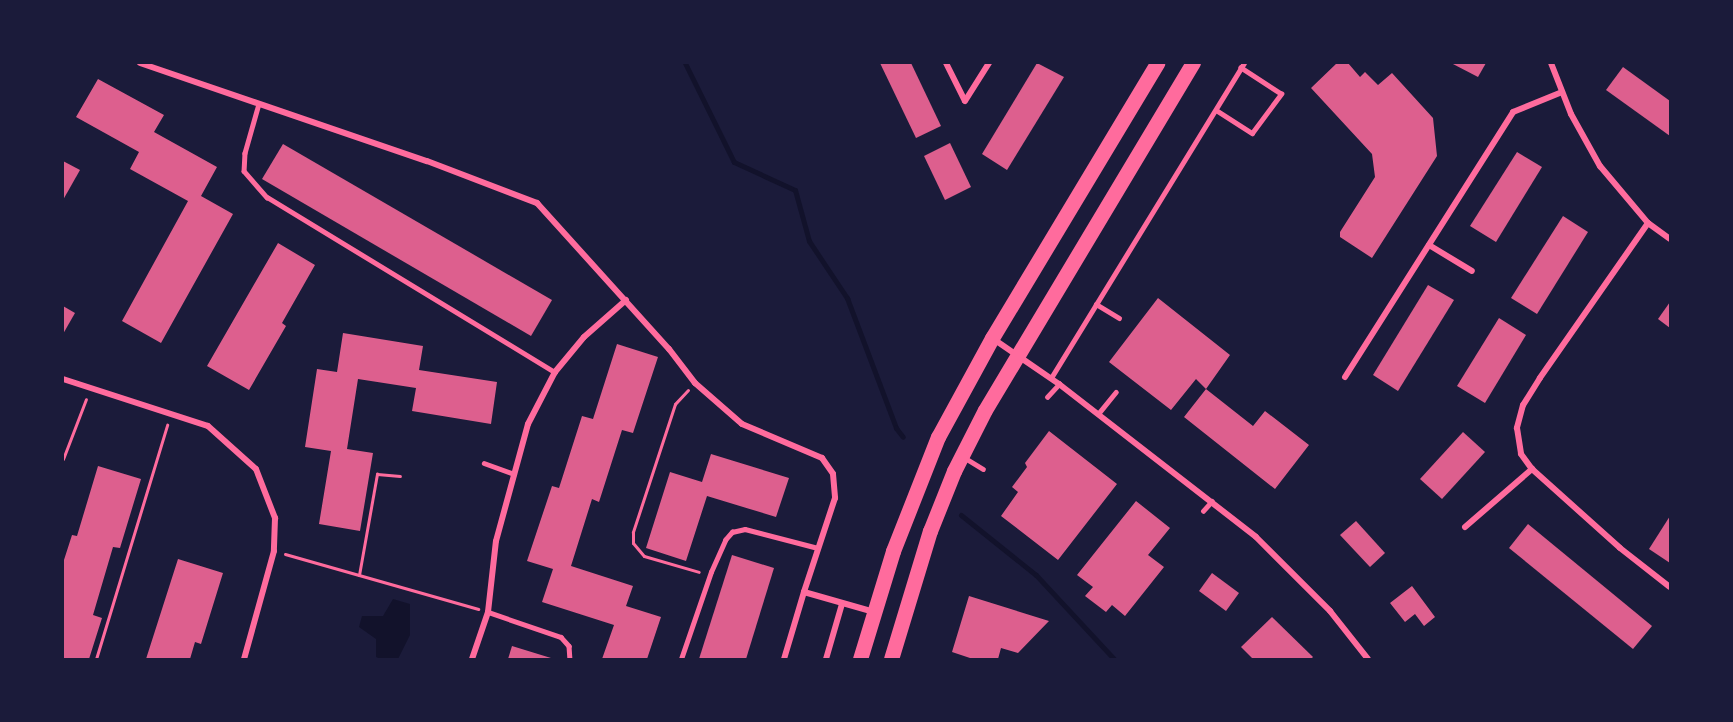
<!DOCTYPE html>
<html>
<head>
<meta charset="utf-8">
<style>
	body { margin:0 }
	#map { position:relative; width:1733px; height:722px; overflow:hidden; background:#1b1b3a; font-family:"Source Serif 4",serif }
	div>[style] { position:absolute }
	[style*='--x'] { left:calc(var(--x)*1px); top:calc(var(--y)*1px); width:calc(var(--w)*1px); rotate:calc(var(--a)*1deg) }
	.water>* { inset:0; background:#12122b }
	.stream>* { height:5px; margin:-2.5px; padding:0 2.5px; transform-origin:2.5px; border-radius:2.5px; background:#12122b }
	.building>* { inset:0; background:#dd5f8e }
	.path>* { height:3px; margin:-1.5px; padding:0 1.5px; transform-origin:1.5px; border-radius:1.5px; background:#ff6b9d }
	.service>* { height:4.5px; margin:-2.25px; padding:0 2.25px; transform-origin:2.25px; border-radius:2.25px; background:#ff6b9d }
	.minor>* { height:6px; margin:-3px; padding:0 3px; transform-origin:3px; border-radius:3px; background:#ff6b9d }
	.primary>* { height:15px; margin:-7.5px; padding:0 7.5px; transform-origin:7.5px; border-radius:7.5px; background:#ff6b9d }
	span { translate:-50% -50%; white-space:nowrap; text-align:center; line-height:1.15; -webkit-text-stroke:6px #1b1b3a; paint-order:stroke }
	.frame { position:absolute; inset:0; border:64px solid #1b1b3a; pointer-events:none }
</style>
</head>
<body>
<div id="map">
	<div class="water">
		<i style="clip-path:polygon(393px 599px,410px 604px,410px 635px,398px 659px,381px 659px,376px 657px,376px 639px,359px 627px,362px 616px,383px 616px)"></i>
	</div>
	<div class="stream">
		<i style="--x:685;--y:63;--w:110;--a:63.7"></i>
		<i style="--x:734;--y:162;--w:67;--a:24.7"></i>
		<i style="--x:795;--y:190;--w:53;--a:74.6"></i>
		<i style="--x:809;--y:241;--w:69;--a:56.3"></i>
		<i style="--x:847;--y:298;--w:139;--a:69.3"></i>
		<i style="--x:896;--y:428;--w:11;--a:52"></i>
		<i style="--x:961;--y:515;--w:96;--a:38.7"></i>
		<i style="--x:1036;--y:575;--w:115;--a:47.1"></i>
	</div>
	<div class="building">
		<i style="clip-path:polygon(880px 63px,911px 63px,941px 126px,916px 138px)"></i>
		<i style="clip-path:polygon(1037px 63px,1064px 77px,1007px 170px,982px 154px)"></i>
		<i style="clip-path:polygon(1337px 63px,1348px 63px,1360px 77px,1365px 72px,1378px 85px,1392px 73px,1433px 118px,1437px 156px,1372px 258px,1340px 237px,1340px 232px,1375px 177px,1372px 154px,1311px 88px)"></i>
		<i style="clip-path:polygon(1451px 63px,1486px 63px,1478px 77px)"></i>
		<i style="clip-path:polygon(1623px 67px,1670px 101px,1670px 136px,1606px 90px)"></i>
		<i style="clip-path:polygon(98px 79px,164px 115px,154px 132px,217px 167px,201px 196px,233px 214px,161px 343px,122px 321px,188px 201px,130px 169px,139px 152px,76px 117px)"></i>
		<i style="clip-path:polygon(950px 143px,971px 187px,945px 200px,924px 156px)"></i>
		<i style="clip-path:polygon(283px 144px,552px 300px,531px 336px,262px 179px)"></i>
		<i style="clip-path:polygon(1517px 152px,1542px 167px,1496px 242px,1470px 226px)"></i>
		<i style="clip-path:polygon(63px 161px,80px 170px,63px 200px)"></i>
		<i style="clip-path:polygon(1563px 216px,1588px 232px,1537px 314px,1511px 298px)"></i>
		<i style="clip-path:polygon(278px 243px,315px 265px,282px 323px,286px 326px,249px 390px,207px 366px)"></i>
		<i style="clip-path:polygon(1428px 285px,1454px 300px,1398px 391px,1373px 375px)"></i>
		<i style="clip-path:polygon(1158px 298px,1230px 355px,1206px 389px,1196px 379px,1171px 410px,1109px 362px)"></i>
		<i style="clip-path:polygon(1670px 302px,1670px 328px,1658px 319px)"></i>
		<i style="clip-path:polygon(63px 306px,75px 313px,63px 334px)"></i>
		<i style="clip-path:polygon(1499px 318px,1526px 335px,1485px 403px,1457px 386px)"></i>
		<i style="clip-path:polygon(343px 333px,423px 346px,419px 370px,497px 382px,491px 424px,412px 411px,416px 388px,358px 379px,347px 449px,373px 453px,360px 531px,319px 524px,331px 451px,305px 447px,317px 369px,337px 372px)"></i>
		<i style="clip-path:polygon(617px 344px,658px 357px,633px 433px,622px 430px,599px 502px,592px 499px,571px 566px,633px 586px,626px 606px,661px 617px,647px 659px,602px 659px,614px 625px,542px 602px,553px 569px,527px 561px,552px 486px,559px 488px,582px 416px,593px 419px)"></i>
		<i style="clip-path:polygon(1206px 389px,1253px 426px,1265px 411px,1309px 445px,1275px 489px,1184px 417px)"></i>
		<i style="clip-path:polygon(1049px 431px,1117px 484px,1058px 560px,1001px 516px,1018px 492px,1012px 487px,1027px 467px,1025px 463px)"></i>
		<i style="clip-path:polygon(1463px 432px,1485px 452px,1442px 499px,1420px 479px)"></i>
		<i style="clip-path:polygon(711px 454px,789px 478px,776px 517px,707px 496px,686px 561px,646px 548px,670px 472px,702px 482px)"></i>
		<i style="clip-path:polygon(98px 466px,141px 479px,120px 548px,113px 547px,93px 615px,102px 618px,89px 659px,63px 659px,63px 563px,72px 535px,77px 536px)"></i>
		<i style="clip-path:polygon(1136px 501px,1170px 528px,1148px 555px,1164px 567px,1125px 616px,1112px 605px,1106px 612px,1085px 596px,1093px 587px,1077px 575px)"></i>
		<i style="clip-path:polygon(1670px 516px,1670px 563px,1649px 549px)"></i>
		<i style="clip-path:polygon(1356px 521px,1385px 553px,1370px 567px,1340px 535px)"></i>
		<i style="clip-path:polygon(1528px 524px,1652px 626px,1633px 649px,1509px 548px)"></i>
		<i style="clip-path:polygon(732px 555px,774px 568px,746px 659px,699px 659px)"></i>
		<i style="clip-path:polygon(178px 559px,223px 573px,201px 644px,195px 642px,190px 659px,146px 659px)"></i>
		<i style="clip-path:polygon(1212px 573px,1239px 593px,1226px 611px,1199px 591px)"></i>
		<i style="clip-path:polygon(1412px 586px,1435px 617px,1424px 626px,1415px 614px,1405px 622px,1390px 603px)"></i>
		<i style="clip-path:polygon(969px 596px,1049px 621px,1018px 653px,1001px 648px,998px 659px,973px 659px,952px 652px)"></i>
		<i style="clip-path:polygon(1272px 617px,1313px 657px,1311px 659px,1253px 659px,1241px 647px)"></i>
		<i style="clip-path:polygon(512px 646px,551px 658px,551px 659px,508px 659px)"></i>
	</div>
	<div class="path">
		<i style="--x:688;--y:390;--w:19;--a:133"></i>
		<i style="--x:675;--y:404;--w:135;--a:108.2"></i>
		<i style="--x:633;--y:532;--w:11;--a:90"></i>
		<i style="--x:633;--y:543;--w:17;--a:50"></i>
		<i style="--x:644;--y:556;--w:57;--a:16.2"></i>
		<i style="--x:63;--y:459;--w:64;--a:-69"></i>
		<i style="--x:285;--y:554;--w:201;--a:15.9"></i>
		<i style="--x:359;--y:575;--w:103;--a:-79.9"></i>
		<i style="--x:377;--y:474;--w:23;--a:5"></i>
		<i style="--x:96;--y:659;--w:245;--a:-73.1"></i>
	</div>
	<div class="service">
		<i style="--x:259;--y:104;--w:51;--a:105.9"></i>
		<i style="--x:245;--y:153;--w:18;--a:93"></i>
		<i style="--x:244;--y:171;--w:35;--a:49"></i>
		<i style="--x:267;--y:197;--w:337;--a:31.3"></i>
		<i style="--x:1216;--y:110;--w:43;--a:32.6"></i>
		<i style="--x:1252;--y:133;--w:49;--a:-53.4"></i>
		<i style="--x:1281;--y:94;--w:48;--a:-147"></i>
		<i style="--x:1096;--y:304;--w:27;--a:31"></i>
		<i style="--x:1051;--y:378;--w:369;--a:-58.5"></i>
		<i style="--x:1047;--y:397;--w:18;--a:-47"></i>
		<i style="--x:1098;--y:414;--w:28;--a:-51"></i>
		<i style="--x:965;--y:458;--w:21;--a:31"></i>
		<i style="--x:484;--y:463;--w:32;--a:20"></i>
		<i style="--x:1203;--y:511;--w:13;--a:-48"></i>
		<i style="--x:488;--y:612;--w:77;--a:18.9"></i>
		<i style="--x:561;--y:637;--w:12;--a:48"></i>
		<i style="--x:569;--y:646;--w:13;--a:86"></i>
		<i style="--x:681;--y:659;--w:92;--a:-71"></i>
		<i style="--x:711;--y:572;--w:35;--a:-66"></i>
		<i style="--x:725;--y:540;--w:11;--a:-49"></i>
		<i style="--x:732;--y:532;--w:13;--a:-13"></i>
		<i style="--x:745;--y:529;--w:75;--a:14.6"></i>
	</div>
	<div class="minor">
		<i style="--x:140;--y:63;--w:303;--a:18.9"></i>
		<i style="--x:427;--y:161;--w:118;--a:20.9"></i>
		<i style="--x:537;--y:203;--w:197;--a:47.9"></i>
		<i style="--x:669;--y:349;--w:43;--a:52.6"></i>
		<i style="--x:695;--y:383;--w:62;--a:41.1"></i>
		<i style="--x:742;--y:424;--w:87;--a:23"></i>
		<i style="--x:822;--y:458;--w:19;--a:55"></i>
		<i style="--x:833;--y:474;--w:24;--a:85"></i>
		<i style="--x:835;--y:498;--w:99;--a:108.3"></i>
		<i style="--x:804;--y:592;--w:73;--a:15.9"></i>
		<i style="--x:946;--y:63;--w:42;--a:63.4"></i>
		<i style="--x:965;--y:101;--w:45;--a:-57.7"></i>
		<i style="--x:1551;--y:63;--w:55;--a:68.6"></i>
		<i style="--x:1571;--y:114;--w:60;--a:60.9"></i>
		<i style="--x:1600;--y:166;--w:75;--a:49.9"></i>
		<i style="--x:1648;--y:223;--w:27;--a:36"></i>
		<i style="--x:1648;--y:223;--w:189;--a:124.9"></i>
		<i style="--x:1540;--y:378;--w:32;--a:122"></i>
		<i style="--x:1523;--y:405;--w:24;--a:105"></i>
		<i style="--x:1517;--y:428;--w:26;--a:81"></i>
		<i style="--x:1521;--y:454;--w:19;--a:54"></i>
		<i style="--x:1532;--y:469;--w:118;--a:41.9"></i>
		<i style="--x:1620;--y:548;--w:63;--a:38"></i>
		<i style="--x:1429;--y:245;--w:50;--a:31.2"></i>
		<i style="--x:992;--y:338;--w:81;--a:34.5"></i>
		<i style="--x:1059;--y:384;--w:249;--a:37.8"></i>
		<i style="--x:1256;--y:537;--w:105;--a:45"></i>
		<i style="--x:1330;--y:611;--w:61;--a:51.6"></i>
		<i style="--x:1345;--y:377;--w:314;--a:-57.6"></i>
		<i style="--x:1513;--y:112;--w:53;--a:-22.2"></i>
		<i style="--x:63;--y:379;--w:152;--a:18"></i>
		<i style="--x:208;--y:426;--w:64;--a:41.9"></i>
		<i style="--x:256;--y:469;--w:53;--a:68.8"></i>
		<i style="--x:275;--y:518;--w:33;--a:92"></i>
		<i style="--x:274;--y:551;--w:112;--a:105.5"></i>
		<i style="--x:1465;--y:527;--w:89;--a:-40.9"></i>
		<i style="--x:472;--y:659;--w:50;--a:-71.2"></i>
		<i style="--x:488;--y:612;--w:71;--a:-83.6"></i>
		<i style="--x:496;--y:541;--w:121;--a:-74.7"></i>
		<i style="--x:528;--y:424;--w:59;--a:-62.6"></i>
		<i style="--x:555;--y:372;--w:45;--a:-50.4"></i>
		<i style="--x:584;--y:337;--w:56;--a:-41.4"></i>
		<i style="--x:784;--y:659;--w:70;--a:-73.4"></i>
		<i style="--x:826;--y:659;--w:57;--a:-73.8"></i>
	</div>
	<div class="primary">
		<i style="--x:860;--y:659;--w:113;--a:-73"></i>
		<i style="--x:893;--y:551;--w:123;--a:-68.5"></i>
		<i style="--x:938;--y:437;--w:113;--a:-61.4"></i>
		<i style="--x:992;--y:338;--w:321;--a:-59"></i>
		<i style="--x:891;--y:659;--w:134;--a:-73.1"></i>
		<i style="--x:930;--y:531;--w:65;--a:-68.2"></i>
		<i style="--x:954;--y:471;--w:68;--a:-63.1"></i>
		<i style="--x:985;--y:410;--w:405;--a:-59.1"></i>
	</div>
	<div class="frame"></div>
</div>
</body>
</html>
